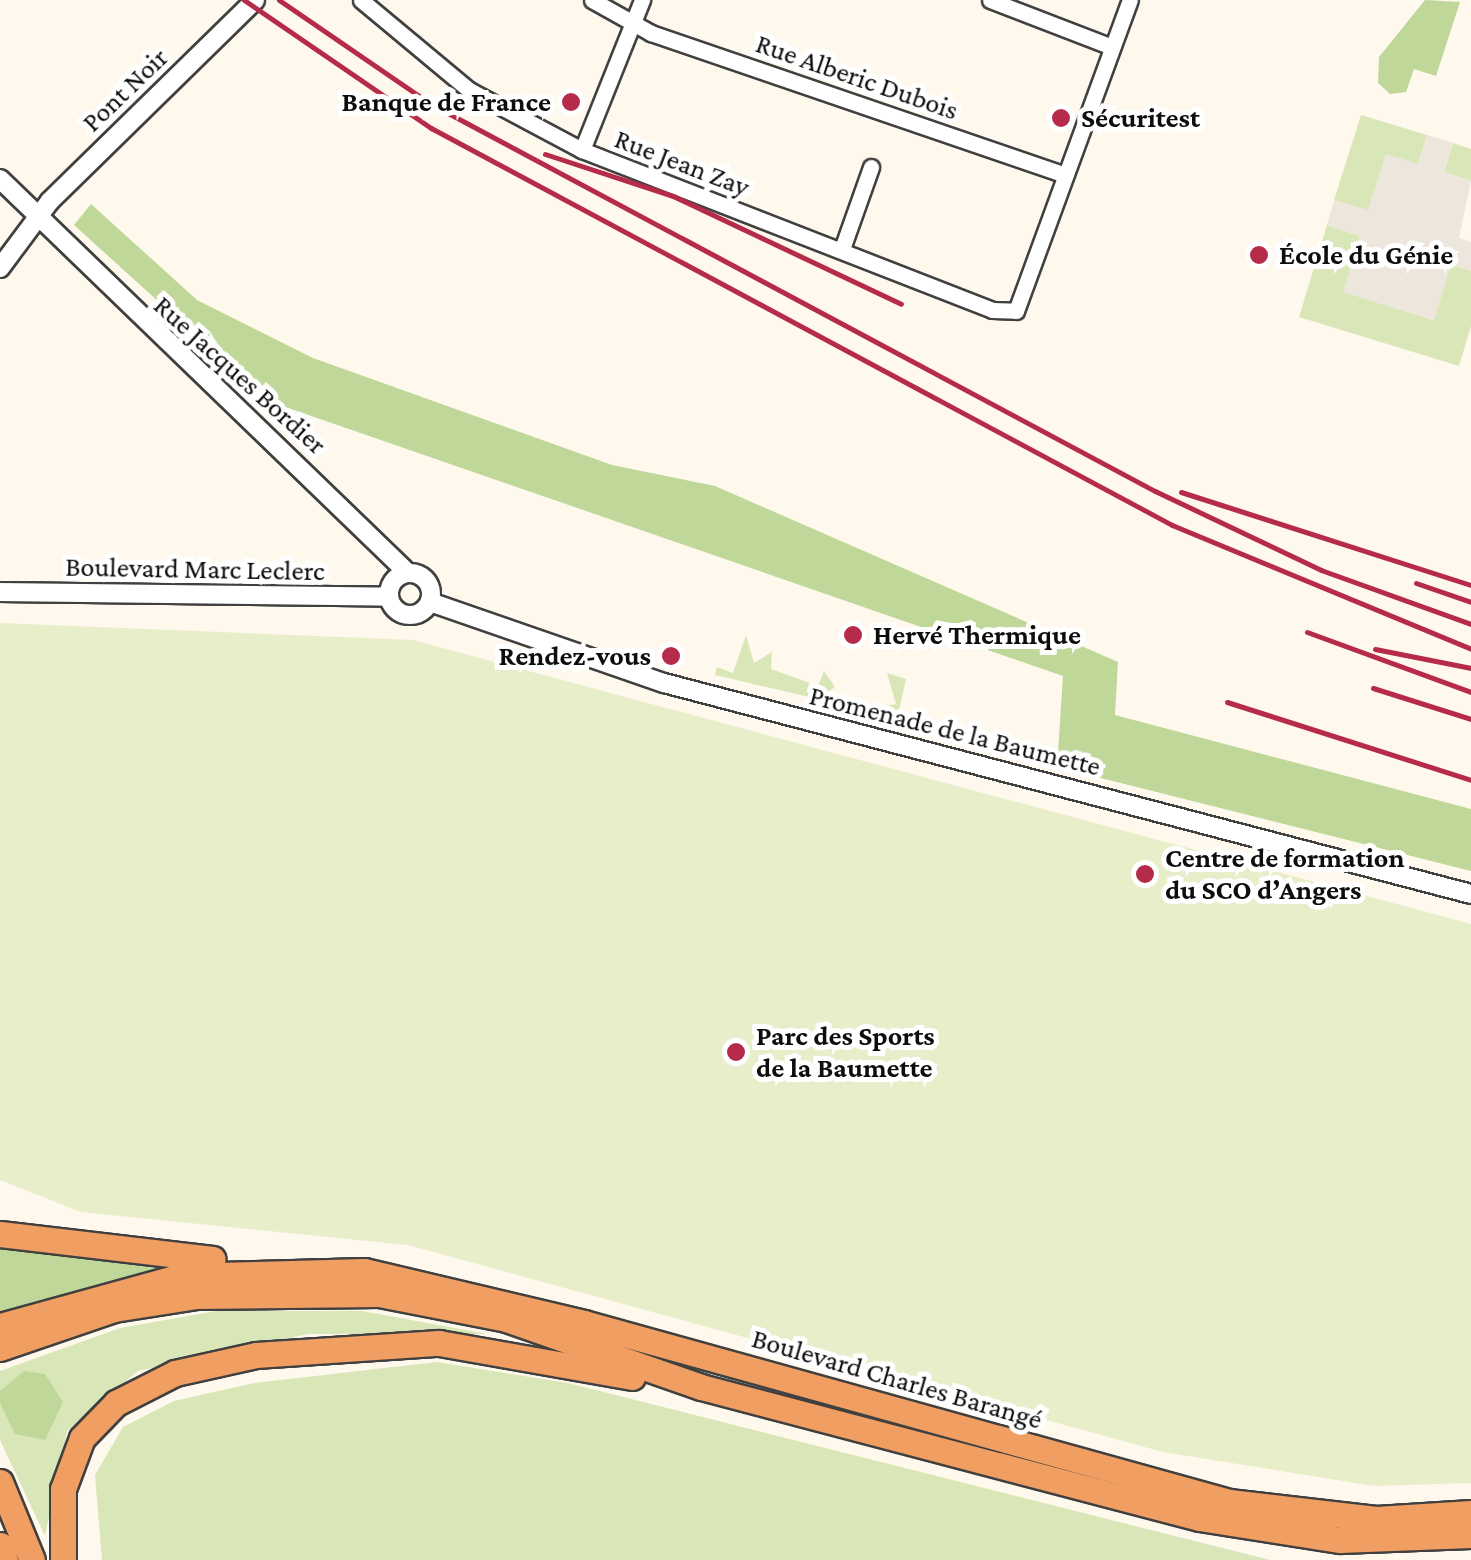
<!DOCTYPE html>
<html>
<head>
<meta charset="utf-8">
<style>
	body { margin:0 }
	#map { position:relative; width:1471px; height:1560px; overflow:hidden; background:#fef8ed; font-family:"Crimson Pro",serif }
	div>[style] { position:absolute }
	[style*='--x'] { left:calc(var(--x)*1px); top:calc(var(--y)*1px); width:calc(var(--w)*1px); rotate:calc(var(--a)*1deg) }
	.green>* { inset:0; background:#d9e7b8 }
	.forest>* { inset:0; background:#bfd798 }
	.pitch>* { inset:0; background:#e8eeca }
	.plaza>* { inset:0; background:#ede6dd }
	.roads { filter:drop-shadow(2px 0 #404040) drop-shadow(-2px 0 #404040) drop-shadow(0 2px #404040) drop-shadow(0 -2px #404040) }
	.minor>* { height:15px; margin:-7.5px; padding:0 7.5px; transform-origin:7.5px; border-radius:7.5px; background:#fff }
	.tertiary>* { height:18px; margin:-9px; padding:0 9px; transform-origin:9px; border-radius:9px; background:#fff }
	.tertiary>.ring { margin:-9px; padding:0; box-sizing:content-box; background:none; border:18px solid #fff; border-radius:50% }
	.trunk>* { height:25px; margin:-12.5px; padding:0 12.5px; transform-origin:12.5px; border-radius:12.5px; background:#f09e62 }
	.rail>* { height:5px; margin:-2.5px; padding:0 2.5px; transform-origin:2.5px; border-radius:2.5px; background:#b62b4a }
	.dots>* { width:28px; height:28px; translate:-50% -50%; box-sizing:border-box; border:5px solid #fff; border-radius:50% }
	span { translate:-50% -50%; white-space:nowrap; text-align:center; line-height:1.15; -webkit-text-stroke:10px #fff; paint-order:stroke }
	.street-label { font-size:28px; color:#0d0d0d }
	.poi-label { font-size:28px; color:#0d0d0d; font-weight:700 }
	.right { translate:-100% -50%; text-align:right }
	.left { translate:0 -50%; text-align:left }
</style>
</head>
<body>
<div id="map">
	<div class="green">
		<i style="clip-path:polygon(1361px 115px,1427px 135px,1418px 164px,1386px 155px,1368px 211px,1334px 200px)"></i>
		<i style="clip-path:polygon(1453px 143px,1471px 149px,1471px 181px,1444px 172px)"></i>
		<i style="clip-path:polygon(1327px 225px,1360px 236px,1344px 292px,1433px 320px,1451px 264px,1471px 271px,1471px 326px,1459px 366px,1299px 317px)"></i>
		<i style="clip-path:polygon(746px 635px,754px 663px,772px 652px,771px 669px,818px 686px,824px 671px,835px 687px,818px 699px,715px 675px,717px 667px,733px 673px)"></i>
		<i style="clip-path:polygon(887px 673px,906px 679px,897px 720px,859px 711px,896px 704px)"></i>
		<i style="clip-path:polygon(216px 1311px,362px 1311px,488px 1334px,308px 1334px,138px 1371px,67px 1431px,45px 1536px,0 1440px,0 1371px,120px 1328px)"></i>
		<i style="clip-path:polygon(437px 1362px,568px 1383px,1270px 1560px,102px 1560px,95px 1475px,123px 1427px,174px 1401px,254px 1383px)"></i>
	</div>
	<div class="forest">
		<i style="clip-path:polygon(1425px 0,1460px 2px,1436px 76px,1414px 69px,1406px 92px,1390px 94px,1378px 83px,1379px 57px)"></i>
		<i style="clip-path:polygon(91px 204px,197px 300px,313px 358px,612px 465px,715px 486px,1118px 662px,1115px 715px,1471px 809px,1471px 871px,1057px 767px,1063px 676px,268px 401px,74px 225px)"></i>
		<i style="clip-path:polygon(0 1243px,174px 1264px,174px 1269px,0 1312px)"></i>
		<i style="clip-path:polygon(24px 1371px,45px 1374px,63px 1402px,45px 1440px,15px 1434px,0 1403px,0 1391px)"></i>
	</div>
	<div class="pitch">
		<i style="clip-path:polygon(0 623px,413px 640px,1471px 924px,1471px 1483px,1374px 1486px,1163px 1452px,408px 1245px,81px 1212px,0 1180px)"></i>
	</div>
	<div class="plaza">
		<i style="clip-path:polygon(1427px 135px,1453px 143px,1444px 172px,1471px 181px,1459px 238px,1471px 242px,1471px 271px,1451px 265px,1434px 320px,1343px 292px,1360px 236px,1327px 225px,1334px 200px,1368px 210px,1386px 154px,1418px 164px)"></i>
	</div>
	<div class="roads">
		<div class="minor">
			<i style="--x:361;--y:0;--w:141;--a:39.8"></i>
			<i style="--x:469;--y:90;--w:128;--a:28"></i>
			<i style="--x:582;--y:150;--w:440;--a:21.3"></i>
			<i style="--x:992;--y:310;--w:24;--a:2"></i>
			<i style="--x:1016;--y:311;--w:331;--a:-69.9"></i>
			<i style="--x:592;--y:0;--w:68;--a:29.2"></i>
			<i style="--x:651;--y:33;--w:438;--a:18.9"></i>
			<i style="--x:990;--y:0;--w:131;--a:21.1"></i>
			<i style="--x:582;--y:150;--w:162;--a:-68.2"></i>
			<i style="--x:842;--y:249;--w:87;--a:-70.5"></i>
		</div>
		<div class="tertiary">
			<i style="--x:0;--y:179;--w:566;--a:44"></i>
			<i style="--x:0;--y:268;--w:84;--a:-53.3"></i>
			<i style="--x:50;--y:201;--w:287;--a:-44.4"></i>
			<i class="ring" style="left:389px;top:573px;width:24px;height:24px"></i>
			<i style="--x:0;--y:592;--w:389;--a:0.7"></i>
			<i style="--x:430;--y:602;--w:248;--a:19.1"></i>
			<i style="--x:664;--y:683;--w:834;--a:14.65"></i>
		</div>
		<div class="trunk">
			<i style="--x:0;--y:1234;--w:214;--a:6.7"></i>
			<i style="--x:0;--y:1326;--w:189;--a:-15.4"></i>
			<i style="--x:182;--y:1276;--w:182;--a:-1.6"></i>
			<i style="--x:364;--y:1271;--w:226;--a:13.3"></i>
			<i style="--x:584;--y:1323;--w:669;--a:15.51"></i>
			<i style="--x:1229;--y:1502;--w:148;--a:6.6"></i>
			<i style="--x:1376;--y:1519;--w:95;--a:-3.6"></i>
			<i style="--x:0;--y:1348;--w:120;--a:-18.9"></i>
			<i style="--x:114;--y:1309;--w:84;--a:-8.9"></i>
			<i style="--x:197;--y:1296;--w:182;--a:-0.6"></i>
			<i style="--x:379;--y:1294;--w:129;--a:11.1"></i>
			<i style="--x:506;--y:1319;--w:207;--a:19.2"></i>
			<i style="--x:701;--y:1387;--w:515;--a:14.74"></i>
			<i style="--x:1199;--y:1518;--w:143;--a:8.9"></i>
			<i style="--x:1340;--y:1540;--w:131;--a:-2.2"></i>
			<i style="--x:0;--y:1482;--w:84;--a:67.7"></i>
			<i style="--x:0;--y:1545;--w:16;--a:72"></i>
			<i style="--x:63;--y:1560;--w:71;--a:-90"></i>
			<i style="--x:63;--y:1489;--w:54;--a:-69.6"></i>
			<i style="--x:82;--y:1438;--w:49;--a:-45.8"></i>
			<i style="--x:116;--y:1403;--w:66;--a:-27"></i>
			<i style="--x:175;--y:1373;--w:83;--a:-12.5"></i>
			<i style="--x:256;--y:1355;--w:183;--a:-3.8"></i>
			<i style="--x:439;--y:1343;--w:196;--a:10"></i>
		</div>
	</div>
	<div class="rail">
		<i style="--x:244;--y:0;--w:227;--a:34.4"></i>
		<i style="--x:431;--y:128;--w:841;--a:28.18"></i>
		<i style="--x:1172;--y:525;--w:324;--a:22.5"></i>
		<i style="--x:279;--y:0;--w:184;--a:34.4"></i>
		<i style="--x:431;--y:104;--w:821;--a:28.13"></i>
		<i style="--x:1155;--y:491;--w:184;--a:25.4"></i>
		<i style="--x:1321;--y:570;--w:159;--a:19.8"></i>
		<i style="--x:545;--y:154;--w:135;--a:18.2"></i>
		<i style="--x:673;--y:196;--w:252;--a:25.3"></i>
		<i style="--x:1181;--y:492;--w:305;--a:17.8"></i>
		<i style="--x:1416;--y:583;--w:58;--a:19.1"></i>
		<i style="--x:1307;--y:632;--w:175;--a:20.1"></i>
		<i style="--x:1375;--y:649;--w:98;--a:11.2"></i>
		<i style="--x:1373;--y:688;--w:103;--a:17.6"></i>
		<i style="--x:1227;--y:702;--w:256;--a:17.7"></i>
	</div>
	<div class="dots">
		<i style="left:571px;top:102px;background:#b62b4a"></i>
		<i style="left:1061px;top:118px;background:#b62b4a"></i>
		<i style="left:1259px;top:255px;background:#b62b4a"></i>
		<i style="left:853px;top:635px;background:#b62b4a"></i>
		<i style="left:671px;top:656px;background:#b62b4a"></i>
		<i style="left:1145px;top:874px;background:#b62b4a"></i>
		<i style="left:736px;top:1052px;background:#b62b4a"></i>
	</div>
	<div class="street-label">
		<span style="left:857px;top:77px;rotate:19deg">Rue Alberic Dubois</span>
		<span style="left:125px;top:90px;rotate:-44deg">Pont Noir</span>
		<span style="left:682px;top:163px;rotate:21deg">Rue Jean Zay</span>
		<span style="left:240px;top:375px;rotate:42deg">Rue Jacques Bordier</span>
		<span style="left:195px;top:569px;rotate:1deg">Boulevard Marc Leclerc</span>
		<span style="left:955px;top:731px;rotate:14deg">Promenade de la Baumette</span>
		<span style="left:897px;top:1379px;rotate:16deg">Boulevard Charles Barangé</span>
	</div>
	<div class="poi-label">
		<span class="right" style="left:551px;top:102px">Banque de France</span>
		<span class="left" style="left:1081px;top:118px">Sécuritest</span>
		<span class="left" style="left:1279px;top:255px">École du Génie</span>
		<span class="left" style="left:873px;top:635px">Hervé Thermique</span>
		<span class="right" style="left:651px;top:656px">Rendez-vous</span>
		<span class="left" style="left:1165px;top:874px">Centre de formation<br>du SCO d’Angers</span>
		<span class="left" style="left:756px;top:1052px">Parc des Sports<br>de la Baumette</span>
	</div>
</div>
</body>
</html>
